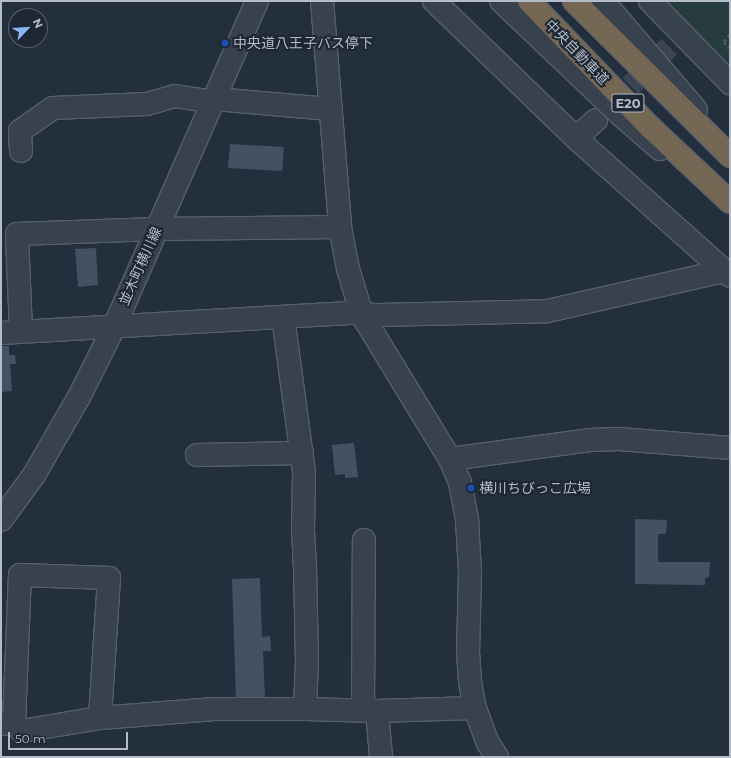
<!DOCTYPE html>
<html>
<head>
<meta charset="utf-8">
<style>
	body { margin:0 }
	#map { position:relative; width:731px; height:758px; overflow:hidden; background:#242f3e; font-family:Montserrat,"Noto Sans JP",sans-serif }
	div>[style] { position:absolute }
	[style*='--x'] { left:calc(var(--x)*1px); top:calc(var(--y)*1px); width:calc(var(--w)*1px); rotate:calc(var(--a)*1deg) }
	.green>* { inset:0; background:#263c3f }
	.building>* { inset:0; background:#455162 }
	.minor-tunnel>* { height:22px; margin-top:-11px; transform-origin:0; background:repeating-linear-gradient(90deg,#3a4453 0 22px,transparent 0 33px) }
	.path>* { height:2.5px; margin-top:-1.25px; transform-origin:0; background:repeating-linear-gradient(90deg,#44595c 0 3px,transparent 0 6px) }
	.roads { filter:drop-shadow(1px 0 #565f6c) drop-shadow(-1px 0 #565f6c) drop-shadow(0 1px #565f6c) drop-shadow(0 -1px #565f6c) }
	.minor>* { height:22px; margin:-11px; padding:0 11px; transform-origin:11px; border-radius:11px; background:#38414e }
	.bridges { filter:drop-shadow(1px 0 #565f6c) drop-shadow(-1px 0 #565f6c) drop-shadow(0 1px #565f6c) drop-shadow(0 -1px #565f6c) }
	.minor-bridge>* { height:22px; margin:-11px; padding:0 11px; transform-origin:11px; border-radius:11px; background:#38414e }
	.highway-bridge>* { height:22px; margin:-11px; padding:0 11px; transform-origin:11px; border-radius:11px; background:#746855 }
	.dots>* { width:11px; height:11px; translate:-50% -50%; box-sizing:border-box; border:2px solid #1d2633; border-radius:50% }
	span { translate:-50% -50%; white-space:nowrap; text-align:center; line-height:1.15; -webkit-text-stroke:4px #1d2633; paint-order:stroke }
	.shield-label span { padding:1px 3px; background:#1d2633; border:1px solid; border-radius:3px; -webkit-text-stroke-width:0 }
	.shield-label { font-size:13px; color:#b4bcc9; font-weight:700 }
	.poi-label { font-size:14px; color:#b4bcc9 }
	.left { translate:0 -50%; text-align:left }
	.street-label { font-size:14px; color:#b4bcc9 }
	.frame { position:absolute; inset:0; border:2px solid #b4bcc9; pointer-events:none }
	.north { position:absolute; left:8px; top:8px; width:40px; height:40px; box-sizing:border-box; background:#1d2633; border:1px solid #59626f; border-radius:50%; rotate:65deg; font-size:11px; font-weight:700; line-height:16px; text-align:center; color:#b4bcc9 }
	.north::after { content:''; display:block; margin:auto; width:14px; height:18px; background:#8ab4f8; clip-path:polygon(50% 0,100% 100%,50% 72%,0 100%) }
	.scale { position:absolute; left:8px; top:732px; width:120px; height:18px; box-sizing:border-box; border:2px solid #b4bcc9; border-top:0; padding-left:5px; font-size:12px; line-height:14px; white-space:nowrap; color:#b4bcc9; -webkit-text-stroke:3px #1d2633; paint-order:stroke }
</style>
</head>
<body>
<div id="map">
	<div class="green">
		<i style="clip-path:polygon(662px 1px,730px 1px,730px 71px)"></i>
	</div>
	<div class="building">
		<i style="clip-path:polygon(230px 144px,284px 147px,282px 171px,228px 168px)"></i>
		<i style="clip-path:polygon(96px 248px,98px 285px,78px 287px,75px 249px)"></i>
		<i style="clip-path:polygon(1px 346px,9px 346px,9px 355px,15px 355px,16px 364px,10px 364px,12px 391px,1px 392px)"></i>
		<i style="clip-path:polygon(354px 443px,358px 477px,345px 478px,345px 474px,335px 475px,332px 445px)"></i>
		<i style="clip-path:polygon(635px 519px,667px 520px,666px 534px,658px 534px,658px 562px,710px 562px,709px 577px,705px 578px,705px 585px,635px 584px)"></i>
		<i style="clip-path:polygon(260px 578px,262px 637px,270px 636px,271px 651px,263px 651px,265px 698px,236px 699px,232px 579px)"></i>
	</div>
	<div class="minor-tunnel">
		<i style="--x:607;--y:109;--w:89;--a:-45"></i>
	</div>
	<div class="path">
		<i style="--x:730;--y:35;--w:9;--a:131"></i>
		<i style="--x:724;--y:42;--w:8;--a:45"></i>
	</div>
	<div class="roads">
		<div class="minor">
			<i style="--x:322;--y:1;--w:227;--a:85.4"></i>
			<i style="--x:340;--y:227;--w:43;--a:79.2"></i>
			<i style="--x:348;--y:269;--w:48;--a:73.1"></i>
			<i style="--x:362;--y:315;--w:169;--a:58.6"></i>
			<i style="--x:450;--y:459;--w:26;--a:67"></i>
			<i style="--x:460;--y:483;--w:38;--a:79"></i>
			<i style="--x:467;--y:520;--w:52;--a:86.7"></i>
			<i style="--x:470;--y:572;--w:80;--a:91.4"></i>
			<i style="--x:468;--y:652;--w:29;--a:86"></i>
			<i style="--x:470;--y:681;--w:27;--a:80"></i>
			<i style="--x:475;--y:708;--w:37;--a:70"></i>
			<i style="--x:488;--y:743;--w:17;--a:57"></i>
			<i style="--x:434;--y:1;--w:200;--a:44"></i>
			<i style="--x:578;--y:140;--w:204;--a:41.8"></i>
			<i style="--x:650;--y:1;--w:115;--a:45.7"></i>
			<i style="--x:215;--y:99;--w:115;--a:5"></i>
			<i style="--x:576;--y:138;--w:27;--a:-42"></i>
			<i style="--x:21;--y:151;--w:20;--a:-93"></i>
			<i style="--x:20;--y:131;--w:40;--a:-34.9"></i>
			<i style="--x:53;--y:108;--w:94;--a:-2.4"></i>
			<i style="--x:147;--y:104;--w:29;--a:-16"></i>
			<i style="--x:175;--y:96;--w:38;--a:9"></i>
			<i style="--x:283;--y:317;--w:157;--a:82.3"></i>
			<i style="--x:304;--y:473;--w:57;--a:91"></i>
			<i style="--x:303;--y:530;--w:37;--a:87"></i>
			<i style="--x:305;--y:567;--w:93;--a:88.8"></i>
			<i style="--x:307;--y:660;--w:49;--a:92.3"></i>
			<i style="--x:21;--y:331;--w:97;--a:-92.4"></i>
			<i style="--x:17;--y:234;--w:140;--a:-2"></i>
			<i style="--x:157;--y:229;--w:183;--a:-0.6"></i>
			<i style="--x:1;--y:333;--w:353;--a:-3.3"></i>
			<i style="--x:353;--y:313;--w:24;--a:5"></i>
			<i style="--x:377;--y:315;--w:170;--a:-1.3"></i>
			<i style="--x:547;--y:311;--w:180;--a:-12.8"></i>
			<i style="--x:197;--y:455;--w:105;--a:-1.1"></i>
			<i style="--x:450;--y:459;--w:141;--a:-7.7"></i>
			<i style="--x:590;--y:440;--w:29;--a:-2"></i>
			<i style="--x:619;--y:439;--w:111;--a:4.6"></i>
			<i style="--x:1;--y:520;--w:56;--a:-53.7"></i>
			<i style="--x:34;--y:475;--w:92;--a:-60.1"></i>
			<i style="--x:80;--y:395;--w:76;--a:-63.4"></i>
			<i style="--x:114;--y:327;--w:356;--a:-66.3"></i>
			<i style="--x:363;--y:710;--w:170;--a:-89.7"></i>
			<i style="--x:377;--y:711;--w:46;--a:85"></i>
			<i style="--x:14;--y:723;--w:148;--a:-87.7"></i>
			<i style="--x:20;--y:575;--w:89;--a:1.9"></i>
			<i style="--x:109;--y:578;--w:140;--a:93.7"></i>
			<i style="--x:1;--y:724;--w:13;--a:-4"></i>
			<i style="--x:14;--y:723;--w:11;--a:45"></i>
			<i style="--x:22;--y:731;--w:79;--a:-9.5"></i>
			<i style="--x:100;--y:718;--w:115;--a:-4.5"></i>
			<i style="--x:215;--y:709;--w:90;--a:0"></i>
			<i style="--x:305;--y:709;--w:72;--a:1.6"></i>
			<i style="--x:377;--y:711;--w:98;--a:-1.8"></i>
		</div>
	</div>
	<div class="bridges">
		<div class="minor-bridge">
			<i style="--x:501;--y:1;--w:168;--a:43.6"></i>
			<i style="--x:623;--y:117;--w:49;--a:40.9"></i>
			<i style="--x:603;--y:1;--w:143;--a:49.5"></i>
		</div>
		<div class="highway-bridge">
			<i style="--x:529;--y:1;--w:175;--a:46.2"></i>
			<i style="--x:650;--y:127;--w:110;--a:43.2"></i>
			<i style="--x:574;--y:1;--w:220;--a:44.8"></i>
		</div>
	</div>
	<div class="dots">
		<i style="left:225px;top:43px;background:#1a4fb4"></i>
		<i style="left:471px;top:488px;background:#1a4fb4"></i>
	</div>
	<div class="shield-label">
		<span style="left:628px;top:103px">E20</span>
	</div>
	<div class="poi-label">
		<span class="left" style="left:233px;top:43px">中央道八王子バス停下</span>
		<span class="left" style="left:479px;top:488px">横川ちびっこ広場</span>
	</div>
	<div class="street-label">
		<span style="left:577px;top:52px;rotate:46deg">中央自動車道</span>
		<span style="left:140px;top:266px;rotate:-66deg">並木町横川線</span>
	</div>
	<div class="frame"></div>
	<div class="north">N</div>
	<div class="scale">50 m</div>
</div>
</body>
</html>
